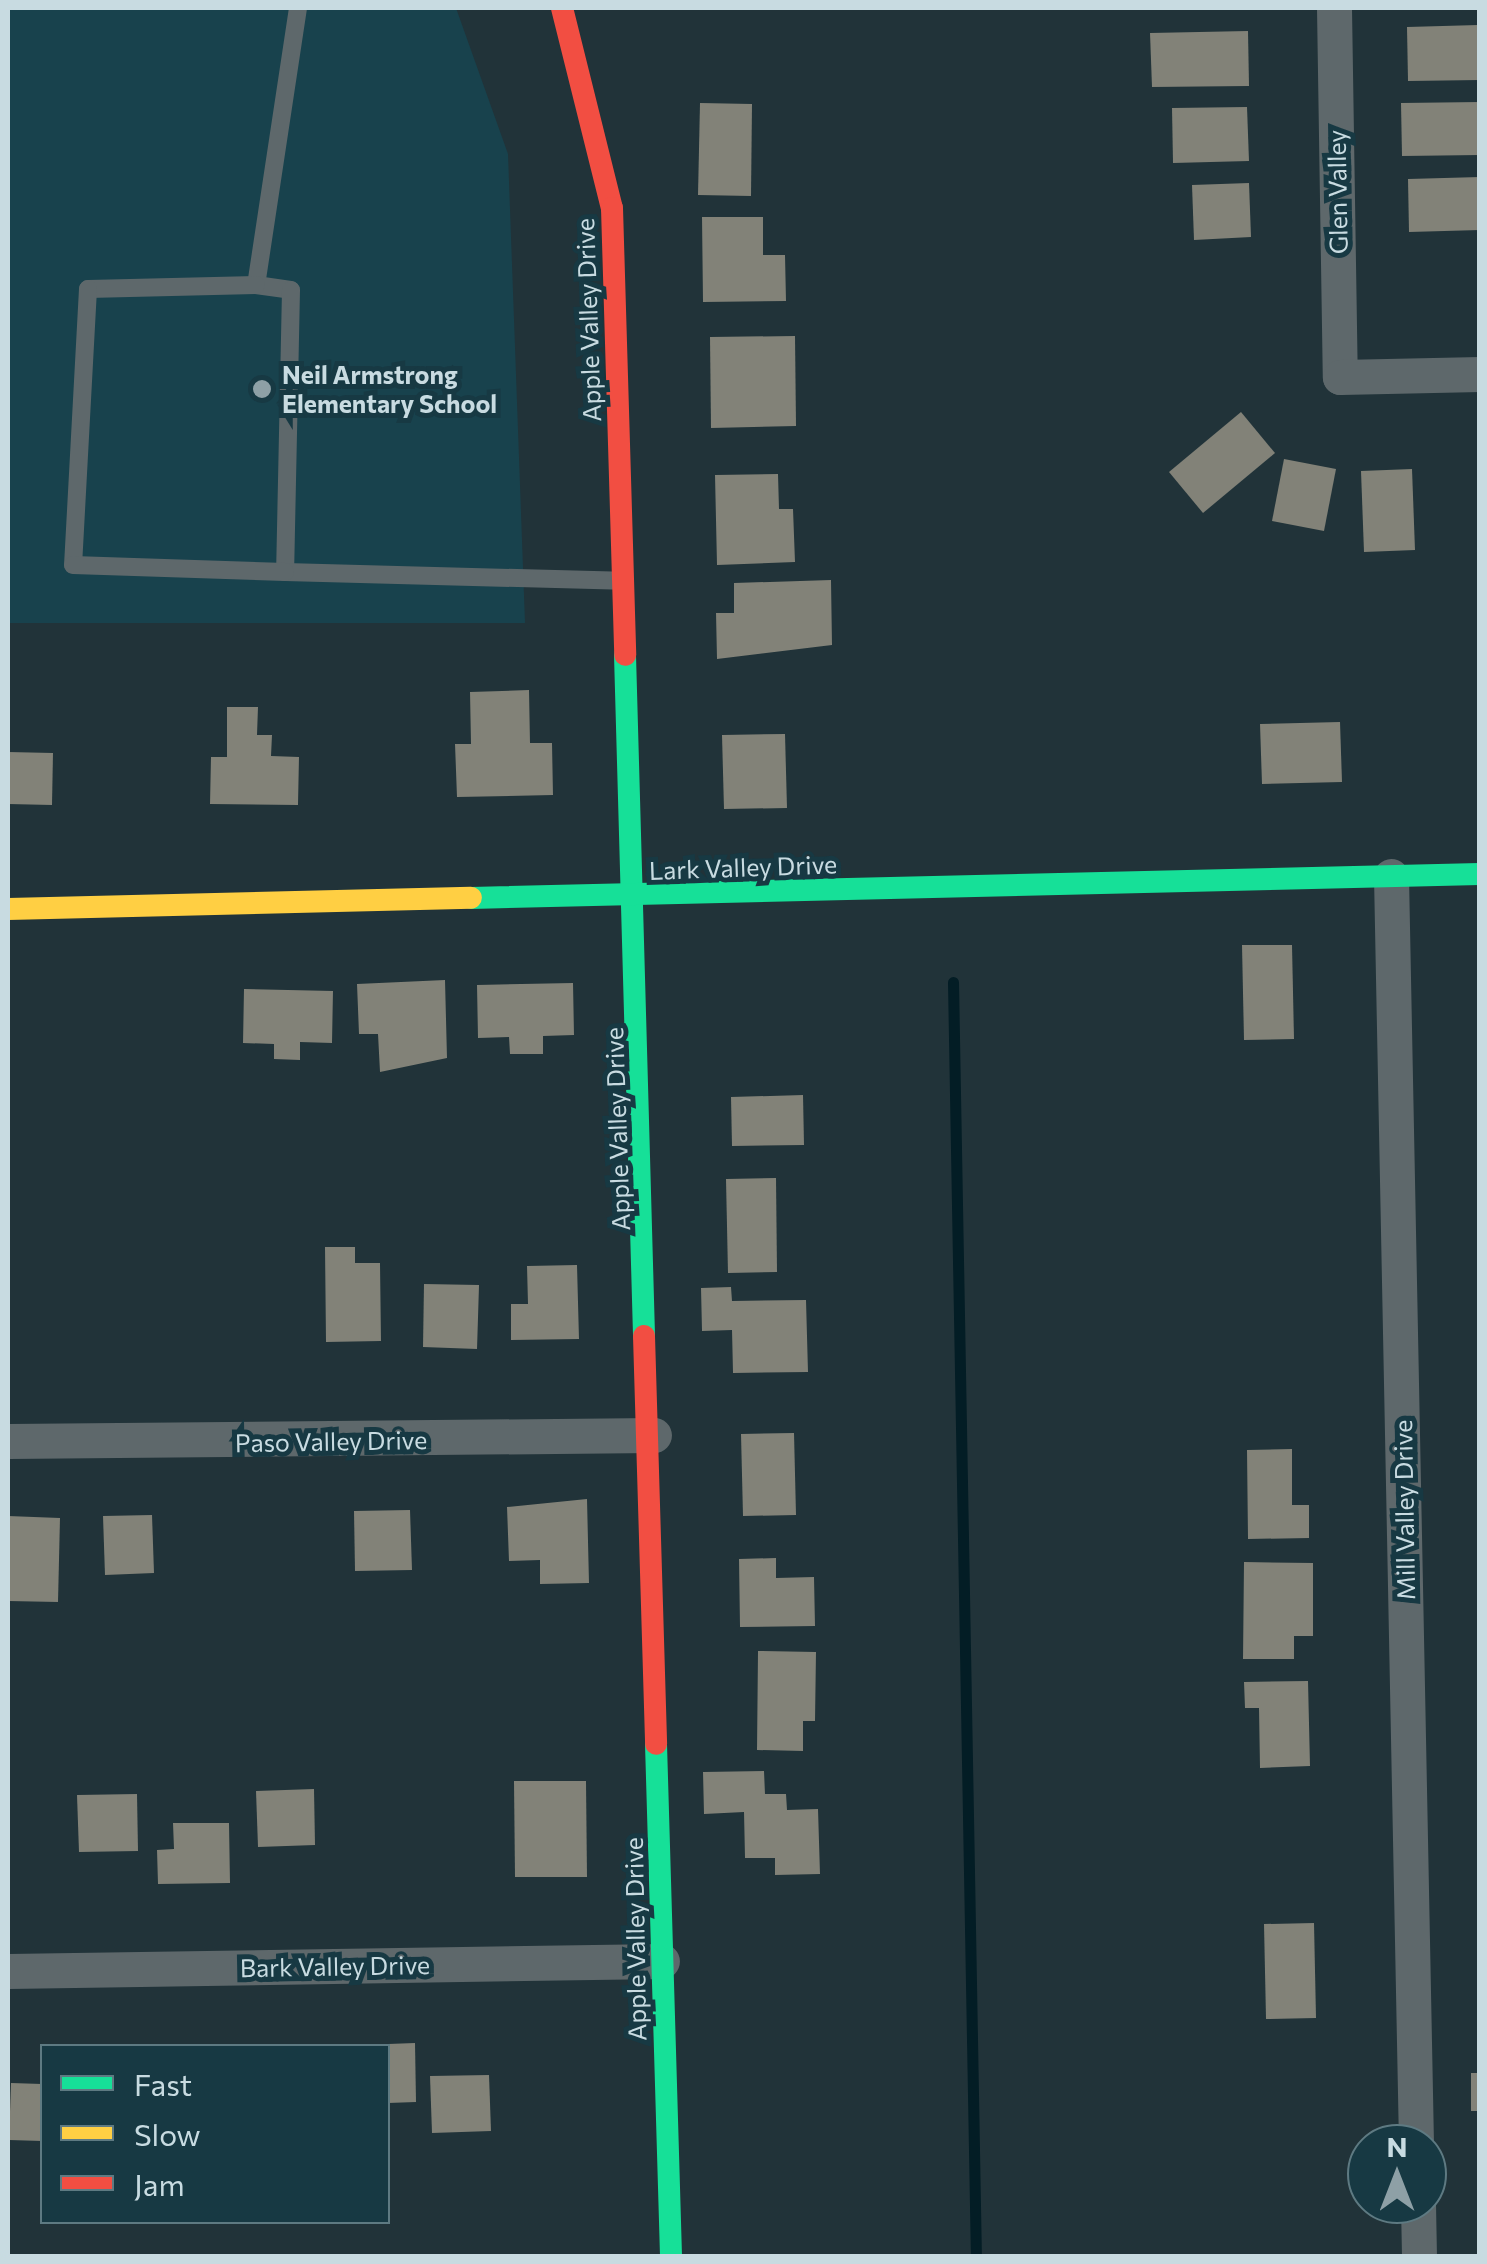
<!DOCTYPE html>
<html>
<head>
<meta charset="utf-8">
<style>
	body { margin:0 }
	#map { position:relative; width:1487px; height:2264px; overflow:hidden; background:#213339; font-family:Commissioner,sans-serif }
	div>[style] { position:absolute }
	[style*='--x'] { left:calc(var(--x)*1px); top:calc(var(--y)*1px); width:calc(var(--w)*1px); rotate:calc(var(--a)*1deg) }
	.built>* { inset:0; background:#18424d }
	.stream>* { height:11px; margin:-5.5px; padding:0 5.5px; transform-origin:5.5px; border-radius:5.5px; background:#031d25 }
	.building>* { inset:0; background:#828278 }
	.lane>* { height:18px; margin:-9px; padding:0 9px; transform-origin:9px; border-radius:9px; background:#5e686b }
	.street>* { height:35px; margin:-17.5px; padding:0 17.5px; transform-origin:17.5px; border-radius:17.5px; background:#5e686b }
	.fast>* { height:22px; margin:-11px; padding:0 11px; transform-origin:11px; border-radius:11px; background:#16e098 }
	.slow>* { height:22px; margin:-11px; padding:0 11px; transform-origin:11px; border-radius:11px; background:#ffcf43 }
	.jam>* { height:22px; margin:-11px; padding:0 11px; transform-origin:11px; border-radius:11px; background:#f24e42 }
	.dots>* { width:28px; height:28px; translate:-50% -50%; box-sizing:border-box; border:5px solid #173943; border-radius:50% }
	span { translate:-50% -50%; white-space:nowrap; text-align:center; line-height:1.15; -webkit-text-stroke:10px #173943; paint-order:stroke }
	.street-label { font-size:25px; color:#c8dbe1 }
	.poi-label { font-size:25px; color:#c8dbe1; font-weight:700 }
	.left { translate:0 -50%; text-align:left }
	.frame { position:absolute; inset:0; border:10px solid #c8dbe1; pointer-events:none }
	.legend { position:absolute; left:40px; top:2044px; width:350px; height:180px; box-sizing:border-box; background:#173943; border:2px solid #5e7a82; margin:0; padding:12px 18px; list-style:none; font-size:30px; color:#c8dbe1 }
	.legend li { display:flex; align-items:center; gap:20px; height:50px }
	.legend b { width:50px; border:2px solid #5e7a82 }
	.north { position:absolute; left:1347px; top:2124px; width:100px; height:100px; box-sizing:border-box; background:#173943; border:2px solid #5e7a82; border-radius:50%; rotate:0deg; font-size:28px; font-weight:700; line-height:40px; text-align:center; color:#c8dbe1 }
	.north::after { content:''; display:block; margin:auto; width:35px; height:45px; background:#8ea0a6; clip-path:polygon(50% 0,100% 100%,50% 72%,0 100%) }
</style>
</head>
<body>
<div id="map">
	<div class="built">
		<i style="clip-path:polygon(8px 8px,456px 8px,508px 154px,525px 623px,8px 623px)"></i>
	</div>
	<div class="stream">
		<i style="--x:953;--y:982;--w:1274;--a:88.97"></i>
	</div>
	<div class="building">
		<i style="clip-path:polygon(1478px 25px,1480px 80px,1408px 81px,1407px 27px)"></i>
		<i style="clip-path:polygon(1248px 31px,1249px 86px,1152px 87px,1150px 33px)"></i>
		<i style="clip-path:polygon(1480px 102px,1480px 155px,1402px 156px,1401px 103px)"></i>
		<i style="clip-path:polygon(700px 103px,752px 104px,751px 196px,698px 195px)"></i>
		<i style="clip-path:polygon(1247px 107px,1249px 161px,1173px 163px,1172px 108px)"></i>
		<i style="clip-path:polygon(1480px 177px,1480px 230px,1409px 232px,1408px 179px)"></i>
		<i style="clip-path:polygon(1249px 183px,1251px 237px,1194px 240px,1192px 185px)"></i>
		<i style="clip-path:polygon(702px 217px,763px 217px,763px 255px,785px 255px,786px 301px,703px 302px)"></i>
		<i style="clip-path:polygon(795px 336px,796px 426px,711px 428px,710px 337px)"></i>
		<i style="clip-path:polygon(1241px 412px,1275px 453px,1203px 513px,1169px 472px)"></i>
		<i style="clip-path:polygon(1284px 459px,1336px 469px,1324px 531px,1272px 521px)"></i>
		<i style="clip-path:polygon(1412px 469px,1415px 550px,1364px 552px,1361px 471px)"></i>
		<i style="clip-path:polygon(778px 474px,779px 509px,793px 509px,795px 562px,717px 565px,715px 475px)"></i>
		<i style="clip-path:polygon(831px 580px,832px 645px,717px 659px,716px 613px,734px 613px,734px 583px)"></i>
		<i style="clip-path:polygon(529px 690px,530px 743px,552px 743px,553px 795px,457px 797px,455px 744px,471px 744px,470px 692px)"></i>
		<i style="clip-path:polygon(227px 707px,258px 707px,257px 735px,272px 735px,271px 756px,299px 757px,298px 805px,210px 804px,211px 757px,227px 757px)"></i>
		<i style="clip-path:polygon(1340px 722px,1342px 782px,1262px 784px,1260px 724px)"></i>
		<i style="clip-path:polygon(785px 734px,787px 808px,724px 809px,722px 735px)"></i>
		<i style="clip-path:polygon(8px 752px,53px 753px,52px 805px,8px 804px)"></i>
		<i style="clip-path:polygon(1242px 945px,1292px 945px,1294px 1039px,1244px 1040px)"></i>
		<i style="clip-path:polygon(445px 980px,447px 1058px,380px 1072px,378px 1034px,359px 1034px,357px 984px)"></i>
		<i style="clip-path:polygon(573px 983px,574px 1035px,543px 1036px,543px 1054px,510px 1054px,509px 1037px,478px 1038px,477px 985px)"></i>
		<i style="clip-path:polygon(244px 989px,333px 991px,332px 1043px,300px 1042px,300px 1060px,274px 1059px,274px 1044px,243px 1043px)"></i>
		<i style="clip-path:polygon(803px 1095px,804px 1145px,732px 1146px,731px 1097px)"></i>
		<i style="clip-path:polygon(776px 1178px,777px 1272px,728px 1273px,726px 1179px)"></i>
		<i style="clip-path:polygon(325px 1247px,355px 1247px,355px 1263px,380px 1263px,381px 1341px,326px 1342px)"></i>
		<i style="clip-path:polygon(577px 1265px,579px 1339px,511px 1340px,511px 1304px,528px 1304px,527px 1266px)"></i>
		<i style="clip-path:polygon(424px 1284px,479px 1285px,477px 1349px,423px 1347px)"></i>
		<i style="clip-path:polygon(731px 1287px,732px 1301px,806px 1300px,808px 1372px,733px 1373px,732px 1330px,702px 1331px,701px 1288px)"></i>
		<i style="clip-path:polygon(794px 1433px,796px 1515px,743px 1516px,741px 1434px)"></i>
		<i style="clip-path:polygon(1292px 1449px,1292px 1505px,1309px 1505px,1309px 1538px,1248px 1539px,1247px 1450px)"></i>
		<i style="clip-path:polygon(587px 1499px,589px 1583px,540px 1584px,540px 1560px,509px 1561px,507px 1507px)"></i>
		<i style="clip-path:polygon(410px 1510px,412px 1570px,355px 1571px,354px 1511px)"></i>
		<i style="clip-path:polygon(152px 1515px,154px 1573px,105px 1575px,103px 1516px)"></i>
		<i style="clip-path:polygon(8px 1516px,60px 1518px,58px 1602px,8px 1601px)"></i>
		<i style="clip-path:polygon(776px 1558px,776px 1578px,814px 1577px,815px 1626px,740px 1627px,739px 1559px)"></i>
		<i style="clip-path:polygon(1244px 1562px,1313px 1563px,1313px 1636px,1294px 1636px,1294px 1659px,1243px 1659px)"></i>
		<i style="clip-path:polygon(758px 1651px,816px 1652px,815px 1721px,803px 1721px,803px 1751px,757px 1750px)"></i>
		<i style="clip-path:polygon(1308px 1681px,1310px 1766px,1260px 1768px,1259px 1708px,1245px 1708px,1244px 1682px)"></i>
		<i style="clip-path:polygon(764px 1771px,765px 1794px,786px 1794px,787px 1810px,818px 1809px,820px 1874px,775px 1875px,775px 1858px,745px 1858px,744px 1812px,704px 1814px,703px 1772px)"></i>
		<i style="clip-path:polygon(514px 1781px,586px 1781px,587px 1877px,515px 1877px)"></i>
		<i style="clip-path:polygon(314px 1789px,315px 1845px,258px 1847px,256px 1791px)"></i>
		<i style="clip-path:polygon(137px 1794px,138px 1851px,79px 1852px,77px 1795px)"></i>
		<i style="clip-path:polygon(173px 1823px,229px 1823px,230px 1883px,158px 1884px,157px 1850px,174px 1849px)"></i>
		<i style="clip-path:polygon(1314px 1923px,1316px 2018px,1266px 2019px,1264px 1924px)"></i>
		<i style="clip-path:polygon(415px 2043px,416px 2102px,388px 2103px,388px 2044px)"></i>
		<i style="clip-path:polygon(1471px 2073px,1480px 2073px,1480px 2111px,1471px 2111px)"></i>
		<i style="clip-path:polygon(489px 2075px,491px 2131px,432px 2133px,430px 2076px)"></i>
		<i style="clip-path:polygon(11px 2083px,42px 2084px,42px 2141px,9px 2140px)"></i>
	</div>
	<div class="lane">
		<i style="--x:298;--y:8;--w:280;--a:98.6"></i>
		<i style="--x:256;--y:285;--w:35;--a:8"></i>
		<i style="--x:291;--y:290;--w:282;--a:91.2"></i>
		<i style="--x:285;--y:572;--w:337;--a:1.5"></i>
		<i style="--x:256;--y:285;--w:168;--a:178.6"></i>
		<i style="--x:88;--y:289;--w:276;--a:93.1"></i>
		<i style="--x:73;--y:565;--w:212;--a:1.9"></i>
	</div>
	<div class="street">
		<i style="--x:1334;--y:8;--w:369;--a:89.1"></i>
		<i style="--x:1340;--y:377;--w:140;--a:-1.2"></i>
		<i style="--x:1391;--y:876;--w:1268;--a:88.87"></i>
		<i style="--x:8;--y:1441;--w:646;--a:-0.53"></i>
		<i style="--x:8;--y:1971;--w:654;--a:-0.88"></i>
		<i style="--x:1418;--y:2204;--w:52;--a:88.9"></i>
	</div>
	<div class="fast">
		<i style="--x:625;--y:655;--w:681;--a:88.4"></i>
		<i style="--x:471;--y:898;--w:1009;--a:-1.36"></i>
		<i style="--x:656;--y:1744;--w:512;--a:88.32"></i>
	</div>
	<div class="slow">
		<i style="--x:8;--y:909;--w:463;--a:-1.4"></i>
	</div>
	<div class="jam">
		<i style="--x:562;--y:8;--w:206;--a:76"></i>
		<i style="--x:612;--y:208;--w:447;--a:88.3"></i>
		<i style="--x:644;--y:1336;--w:408;--a:88.3"></i>
	</div>
	<div class="dots">
		<i style="left:262px;top:389px;background:#8ea0a6"></i>
	</div>
	<div class="street-label">
		<span style="left:1337px;top:192px;rotate:-91deg">Glen Valley</span>
		<span style="left:588px;top:320px;rotate:-92deg">Apple Valley Drive</span>
		<span style="left:743px;top:867px;rotate:-2deg">Lark Valley Drive</span>
		<span style="left:617px;top:1129px;rotate:-92deg">Apple Valley Drive</span>
		<span style="left:331px;top:1441px;rotate:-1deg">Paso Valley Drive</span>
		<span style="left:1404px;top:1510px;rotate:-91deg">Mill Valley Drive</span>
		<span style="left:635px;top:1939px;rotate:-91deg">Apple Valley Drive</span>
		<span style="left:335px;top:1966px;rotate:-1deg">Bark Valley Drive</span>
	</div>
	<div class="poi-label">
		<span class="left" style="left:282px;top:389px">Neil Armstrong<br>Elementary School</span>
	</div>
	<div class="frame"></div>
	<ul class="legend">
	<li><b style="height:12px;background:#16e098"></b>Fast</li>
	<li><b style="height:12px;background:#ffcf43"></b>Slow</li>
	<li><b style="height:12px;background:#f24e42"></b>Jam</li>
	</ul>
	<div class="north">N</div>
</div>
</body>
</html>
